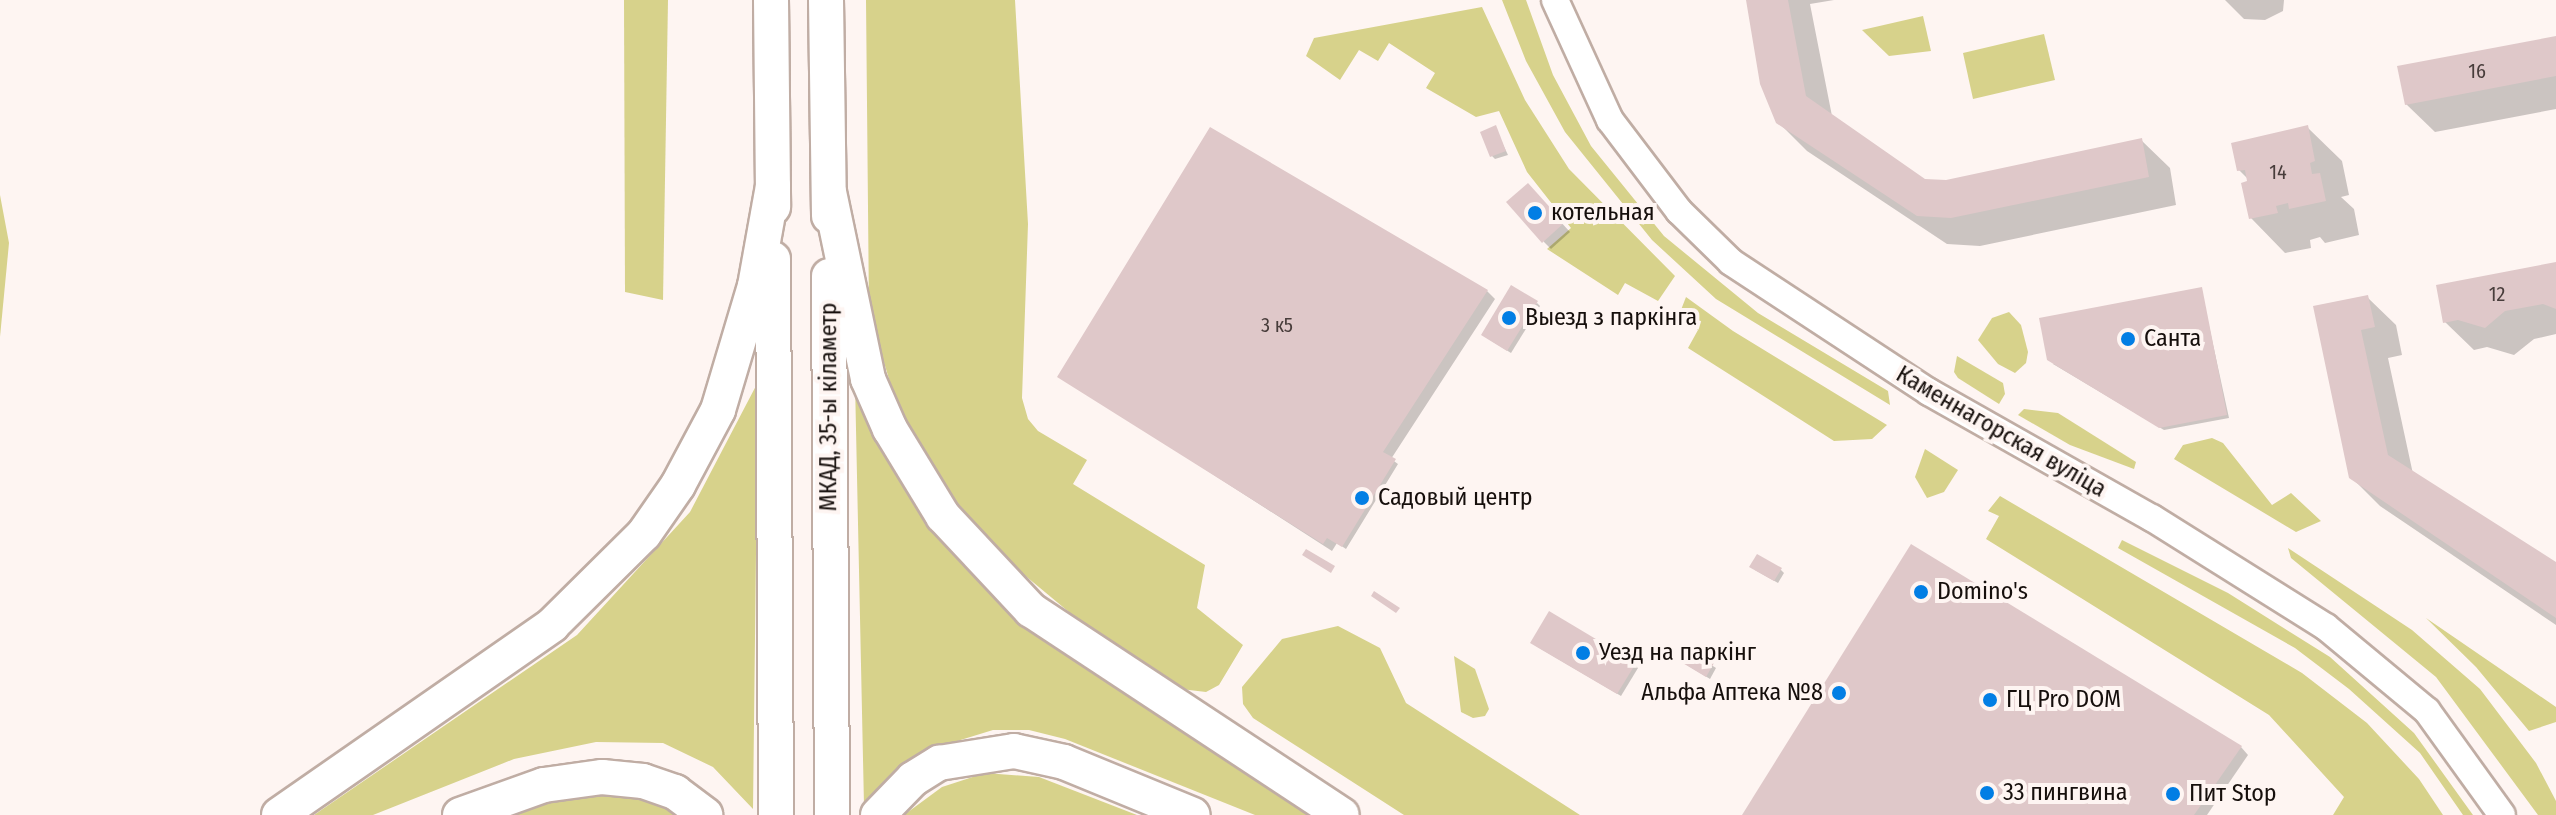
<!DOCTYPE html>
<html>
<head>
<meta charset="utf-8">
<style>
	body { margin:0 }
	#map { position:relative; width:2556px; height:815px; overflow:hidden; background:#fef5f2; font-family:"Fira Sans Condensed",sans-serif }
	div>[style] { position:absolute }
	[style*='--x'] { left:calc(var(--x)*1px); top:calc(var(--y)*1px); width:calc(var(--w)*1px); rotate:calc(var(--a)*1deg) }
	.green>* { inset:0; background:#d7d28b }
	.shadow>* { inset:0; background:#0003 }
	.building>* { inset:0; background:#dfc8c9 }
	.roads { filter:drop-shadow(2px 0 #c0ada4) drop-shadow(-2px 0 #c0ada4) drop-shadow(0 2px #c0ada4) drop-shadow(0 -2px #c0ada4) }
	.secondary>* { height:26px; margin:-13px; padding:0 13px; transform-origin:13px; border-radius:13px; background:#fff }
	.highway>* { height:34px; margin:-17px; padding:0 17px; transform-origin:17px; border-radius:17px; background:#fff }
	.dots>* { width:22px; height:22px; translate:-50% -50%; box-sizing:border-box; border:4px solid #fef5f2; border-radius:50% }
	span { translate:-50% -50%; white-space:nowrap; text-align:center; line-height:1.15; -webkit-text-stroke:8px #fef5f2; paint-order:stroke }
	.number-label { font-size:20px; color:#483d3b }
	.number-label span { -webkit-text-stroke-width:0 }
	.poi-label { font-size:24px; color:#160f0c }
	.left { translate:0 -50%; text-align:left }
	.right { translate:-100% -50%; text-align:right }
	.street-label { font-size:24px; color:#160f0c }
</style>
</head>
<body>
<div id="map">
	<div class="green">
		<i style="clip-path:polygon(624px 0,668px 0,663px 300px,625px 292px)"></i>
		<i style="clip-path:polygon(866px 0,1015px 0,1028px 224px,1022px 398px,1028px 419px,1038px 431px,1087px 460px,1073px 484px,1205px 565px,1197px 608px,1243px 645px,1219px 685px,1206px 692px,1181px 689px,1099px 637px,1010px 563px,941px 484px,896px 402px,869px 313px)"></i>
		<i style="clip-path:polygon(1502px 0,1526px 0,1553px 75px,1591px 146px,1664px 236px,1758px 313px,1888px 391px,1890px 405px,1716px 299px,1652px 240px,1565px 132px,1526px 61px)"></i>
		<i style="clip-path:polygon(1482px 7px,1525px 100px,1569px 169px,1675px 276px,1658px 301px,1625px 283px,1618px 295px,1547px 249px,1571px 228px,1527px 172px,1499px 111px,1476px 117px,1426px 88px,1435px 73px,1389px 43px,1378px 61px,1359px 50px,1340px 80px,1306px 56px,1314px 38px)"></i>
		<i style="clip-path:polygon(1923px 16px,1931px 51px,1889px 56px,1862px 30px)"></i>
		<i style="clip-path:polygon(2044px 34px,2055px 80px,1973px 99px,1963px 53px)"></i>
		<i style="clip-path:polygon(0 195px,9px 243px,0 337px)"></i>
		<i style="clip-path:polygon(1686px 297px,1733px 331px,1887px 425px,1872px 439px,1834px 441px,1688px 348px,1698px 330px,1679px 315px)"></i>
		<i style="clip-path:polygon(2009px 312px,2021px 325px,2028px 352px,2026px 363px,2015px 373px,1998px 364px,1978px 340px,1992px 318px)"></i>
		<i style="clip-path:polygon(1957px 356px,2003px 383px,2005px 394px,1999px 404px,1958px 378px,1954px 372px)"></i>
		<i style="clip-path:polygon(758px 382px,753px 809px,713px 767px,663px 743px,596px 742px,514px 759px,373px 815px,314px 815px,577px 635px,690px 512px)"></i>
		<i style="clip-path:polygon(855px 382px,944px 539px,1318px 815px,1255px 815px,1065px 739px,1029px 730px,993px 730px,954px 742px,913px 762px,864px 806px)"></i>
		<i style="clip-path:polygon(2024px 409px,2058px 413px,2136px 462px,2134px 469px,2070px 445px,2018px 415px)"></i>
		<i style="clip-path:polygon(2212px 438px,2223px 443px,2272px 505px,2291px 493px,2321px 521px,2296px 532px,2174px 459px,2183px 445px)"></i>
		<i style="clip-path:polygon(1925px 449px,1958px 470px,1944px 492px,1927px 498px,1915px 477px)"></i>
		<i style="clip-path:polygon(2000px 496px,2302px 673px,2367px 723px,2419px 779px,2443px 815px,2333px 815px,2344px 797px,2269px 715px,1986px 539px,1999px 516px,1988px 511px)"></i>
		<i style="clip-path:polygon(2122px 540px,2228px 593px,2330px 657px,2414px 733px,2473px 815px,2463px 815px,2420px 753px,2349px 689px,2295px 648px,2118px 548px)"></i>
		<i style="clip-path:polygon(2288px 548px,2412px 630px,2480px 689px,2536px 763px,2556px 801px,2556px 815px,2538px 815px,2436px 677px,2291px 558px)"></i>
		<i style="clip-path:polygon(2426px 618px,2556px 707px,2556px 722px,2529px 731px,2476px 667px)"></i>
		<i style="clip-path:polygon(1338px 626px,1380px 648px,1406px 703px,1580px 815px,1404px 815px,1253px 718px,1243px 704px,1242px 687px,1282px 639px)"></i>
		<i style="clip-path:polygon(1454px 656px,1475px 669px,1489px 709px,1485px 716px,1473px 718px,1461px 712px)"></i>
		<i style="clip-path:polygon(985px 773px,1039px 777px,1137px 815px,904px 815px,942px 787px)"></i>
		<i style="clip-path:polygon(619px 791px,652px 797px,686px 815px,515px 815px,561px 798px)"></i>
	</div>
	<div class="shadow">
		<i style="clip-path:polygon(1748px 0,1834px 0,1810px 4px,1832px 116px,1924px 181px,1946px 182px,2141px 140px,2170px 168px,2176px 205px,1980px 246px,1947px 244px,1807px 151px,1778px 122px)"></i>
		<i style="clip-path:polygon(2225px 0,2284px 0,2283px 11px,2265px 20px,2244px 19px)"></i>
		<i style="clip-path:polygon(2556px 38px,2556px 109px,2435px 132px,2406px 104px)"></i>
		<i style="clip-path:polygon(2307px 127px,2342px 161px,2349px 195px,2341px 197px,2354px 209px,2359px 235px,2325px 243px,2320px 237px,2310px 240px,2311px 248px,2285px 253px,2251px 218px,2251px 182px,2239px 170px)"></i>
		<i style="clip-path:polygon(1495px 128px,1508px 155px,1495px 159px,1492px 156px)"></i>
		<i style="clip-path:polygon(1535px 194px,1570px 232px,1551px 249px,1544px 242px)"></i>
		<i style="clip-path:polygon(2556px 264px,2556px 334px,2534px 339px,2514px 355px,2487px 347px,2474px 350px,2445px 322px)"></i>
		<i style="clip-path:polygon(2201px 289px,2229px 418px,2164px 430px,2053px 364px)"></i>
		<i style="clip-path:polygon(1487px 291px,1495px 299px,1391px 459px,1398px 464px,1346px 549px,1337px 543px,1332px 551px,1060px 376px)"></i>
		<i style="clip-path:polygon(2367px 297px,2396px 325px,2402px 355px,2388px 358px,2413px 474px,2556px 565px,2556px 625px,2380px 506px,2351px 477px,2315px 308px)"></i>
		<i style="clip-path:polygon(1537px 303px,1540px 306px,1511px 353px,1487px 338px)"></i>
		<i style="clip-path:polygon(1755px 570px,1781px 570px,1784px 573px,1778px 583px)"></i>
		<i style="clip-path:polygon(1536px 646px,1635px 664px,1638px 668px,1621px 696px)"></i>
		<i style="clip-path:polygon(1689px 651px,1716px 668px,1710px 679px,1687px 665px)"></i>
		<i style="clip-path:polygon(2241px 747px,2248px 755px,2207px 815px,1745px 815px)"></i>
	</div>
	<div class="building">
		<i style="clip-path:polygon(1746px 0,1788px 0,1806px 96px,1925px 179px,1946px 180px,2142px 138px,2149px 177px,1951px 218px,1917px 216px,1776px 123px,1760px 84px)"></i>
		<i style="clip-path:polygon(2556px 36px,2556px 76px,2405px 105px,2397px 66px)"></i>
		<i style="clip-path:polygon(1496px 125px,1506px 151px,1490px 157px,1480px 132px)"></i>
		<i style="clip-path:polygon(2308px 125px,2315px 161px,2310px 163px,2312px 174px,2320px 173px,2326px 201px,2289px 209px,2288px 203px,2276px 206px,2278px 213px,2249px 219px,2241px 183px,2247px 181px,2245px 170px,2237px 171px,2231px 143px)"></i>
		<i style="clip-path:polygon(1210px 127px,1488px 290px,1383px 452px,1396px 459px,1342px 547px,1327px 538px,1323px 544px,1057px 377px)"></i>
		<i style="clip-path:polygon(1528px 183px,1564px 223px,1542px 243px,1506px 202px)"></i>
		<i style="clip-path:polygon(2556px 262px,2556px 309px,2543px 304px,2505px 311px,2485px 328px,2458px 320px,2443px 323px,2436px 285px)"></i>
		<i style="clip-path:polygon(1511px 285px,1538px 301px,1507px 351px,1481px 335px)"></i>
		<i style="clip-path:polygon(2202px 287px,2227px 415px,2159px 428px,2047px 360px,2039px 318px)"></i>
		<i style="clip-path:polygon(2368px 295px,2375px 327px,2361px 330px,2388px 455px,2556px 562px,2556px 618px,2349px 478px,2313px 306px)"></i>
		<i style="clip-path:polygon(1911px 544px,2242px 746px,2194px 815px,1742px 815px)"></i>
		<i style="clip-path:polygon(1306px 549px,1335px 566px,1331px 573px,1302px 555px)"></i>
		<i style="clip-path:polygon(1757px 554px,1782px 568px,1774px 581px,1749px 567px)"></i>
		<i style="clip-path:polygon(1374px 591px,1400px 608px,1396px 613px,1371px 596px)"></i>
		<i style="clip-path:polygon(1549px 611px,1636px 663px,1617px 694px,1530px 643px)"></i>
		<i style="clip-path:polygon(1689px 649px,1714px 663px,1706px 677px,1681px 662px)"></i>
	</div>
	<div class="roads">
		<div class="secondary">
			<i style="--x:1555;--y:0;--w:132;--a:65.4"></i>
			<i style="--x:1610;--y:120;--w:114;--a:52.8"></i>
			<i style="--x:1679;--y:211;--w:73;--a:44.4"></i>
			<i style="--x:1731;--y:262;--w:237;--a:33.3"></i>
			<i style="--x:1929;--y:392;--w:256;--a:29.5"></i>
			<i style="--x:2152;--y:518;--w:205;--a:32.1"></i>
			<i style="--x:2326;--y:627;--w:131;--a:39.7"></i>
			<i style="--x:2427;--y:711;--w:128;--a:54.2"></i>
		</div>
		<div class="highway">
			<i style="--x:771;--y:0;--w:207;--a:89.4"></i>
			<i style="--x:826;--y:0;--w:216;--a:89.2"></i>
			<i style="--x:829;--y:192;--w:191;--a:78.2"></i>
			<i style="--x:868;--y:379;--w:55;--a:66.3"></i>
			<i style="--x:890;--y:429;--w:102;--a:58.7"></i>
			<i style="--x:943;--y:516;--w:129;--a:46.9"></i>
			<i style="--x:1031;--y:610;--w:372;--a:33.4"></i>
			<i style="--x:773;--y:259;--w:556;--a:89.69"></i>
			<i style="--x:829;--y:276;--w:539;--a:89.68"></i>
			<i style="--x:279;--y:815;--w:333;--a:-34.8"></i>
			<i style="--x:552;--y:625;--w:129;--a:-44.7"></i>
			<i style="--x:644;--y:534;--w:60;--a:-55.2"></i>
			<i style="--x:678;--y:485;--w:85;--a:-61.9"></i>
			<i style="--x:718;--y:410;--w:129;--a:-73.4"></i>
			<i style="--x:755;--y:286;--w:102;--a:-79.8"></i>
			<i style="--x:460;--y:815;--w:89;--a:-19.7"></i>
			<i style="--x:544;--y:785;--w:59;--a:-7.9"></i>
			<i style="--x:602;--y:777;--w:41;--a:5.6"></i>
			<i style="--x:643;--y:781;--w:34;--a:19"></i>
			<i style="--x:675;--y:792;--w:38;--a:37"></i>
			<i style="--x:878;--y:815;--w:50;--a:-45.8"></i>
			<i style="--x:913;--y:779;--w:31;--a:-32"></i>
			<i style="--x:939;--y:763;--w:76;--a:-9.1"></i>
			<i style="--x:1014;--y:751;--w:51;--a:12.4"></i>
			<i style="--x:1064;--y:762;--w:139;--a:22.3"></i>
		</div>
	</div>
	<div class="dots">
		<i style="left:1535px;top:213px;background:#027ee4"></i>
		<i style="left:1509px;top:318px;background:#027ee4"></i>
		<i style="left:2128px;top:339px;background:#027ee4"></i>
		<i style="left:1362px;top:498px;background:#027ee4"></i>
		<i style="left:1921px;top:592px;background:#027ee4"></i>
		<i style="left:1583px;top:653px;background:#027ee4"></i>
		<i style="left:1839px;top:693px;background:#027ee4"></i>
		<i style="left:1990px;top:700px;background:#027ee4"></i>
		<i style="left:1987px;top:793px;background:#027ee4"></i>
		<i style="left:2173px;top:794px;background:#027ee4"></i>
	</div>
	<div class="number-label">
		<span style="left:2477px;top:71px">16</span>
		<span style="left:2278px;top:172px">14</span>
		<span style="left:2497px;top:294px">12</span>
		<span style="left:1277px;top:325px">3 к5</span>
	</div>
	<div class="poi-label">
		<span class="left" style="left:1551px;top:213px">котельная</span>
		<span class="left" style="left:1525px;top:318px">Выезд з паркінга</span>
		<span class="left" style="left:2144px;top:339px">Санта</span>
		<span class="left" style="left:1378px;top:498px">Садовый центр</span>
		<span class="left" style="left:1937px;top:592px">Domino's</span>
		<span class="left" style="left:1599px;top:653px">Уезд на паркінг</span>
		<span class="right" style="left:1823px;top:693px">Альфа Аптека №8</span>
		<span class="left" style="left:2006px;top:700px">ГЦ Pro DOM</span>
		<span class="left" style="left:2003px;top:793px">33 пингвина</span>
		<span class="left" style="left:2189px;top:794px">Пит Stop</span>
	</div>
	<div class="street-label">
		<span style="left:829px;top:407px;rotate:-90deg">МКАД, 35-ы кіламетр</span>
		<span style="left:2001px;top:432px;rotate:30deg">Каменнагорская вуліца</span>
	</div>
</div>
</body>
</html>
